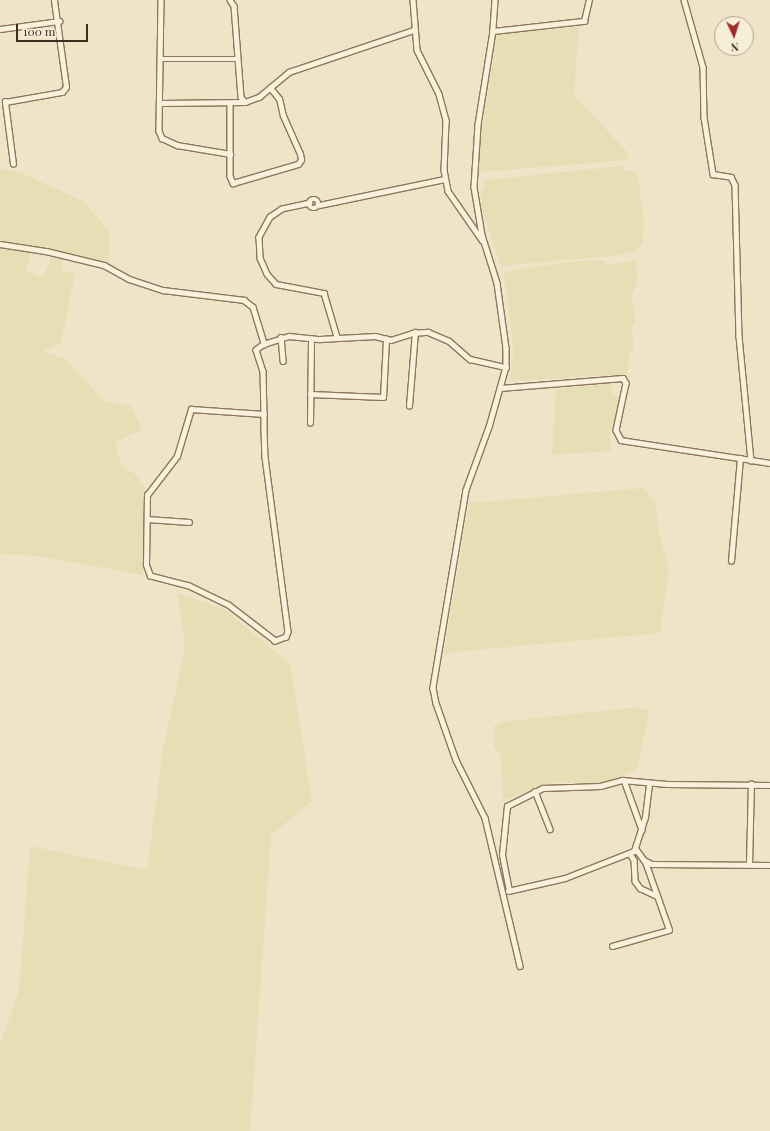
<!DOCTYPE html>
<html>
<head>
<meta charset="utf-8">
<style>
	body { margin:0 }
	#map { position:relative; width:770px; height:1131px; overflow:hidden; background:#f0e4c8; font-family:"Playfair Display",serif }
	div>[style] { position:absolute }
	[style*='--x'] { left:calc(var(--x)*1px); top:calc(var(--y)*1px); width:calc(var(--w)*1px); rotate:calc(var(--a)*1deg) }
	.farmland>* { inset:0; background:#e6deb5 }
	.roads { filter:drop-shadow(1px 0 #8d765c) drop-shadow(-1px 0 #8d765c) drop-shadow(0 1px #8d765c) drop-shadow(0 -1px #8d765c) }
	.street>* { height:4.5px; margin:-2.25px; padding:0 2.25px; transform-origin:2.25px; border-radius:2.25px; background:#faf1dc }
	.street>.ring { margin:-2.25px; padding:0; box-sizing:content-box; background:none; border:4.5px solid #faf1dc; border-radius:50% }
	span { translate:-50% -50%; white-space:nowrap; text-align:center; line-height:1.15; -webkit-text-stroke:3px #f7eed8; paint-order:stroke }
	.north { position:absolute; left:714px; top:16px; width:40px; height:40px; box-sizing:border-box; background:#f7eed8; border:1px solid #ada18e; border-radius:50%; rotate:176deg; font-size:11px; font-weight:700; line-height:16px; text-align:center; color:#3d2e20 }
	.north::after { content:''; display:block; margin:auto; width:14px; height:18px; background:#9e2a2b; clip-path:polygon(50% 0,100% 100%,50% 72%,0 100%) }
	.scale { position:absolute; left:16px; top:24px; width:72px; height:18px; box-sizing:border-box; border:2px solid #3d2e20; border-top:0; padding-left:5px; font-size:12px; line-height:14px; white-space:nowrap; color:#3d2e20; -webkit-text-stroke:3px #f7eed8; paint-order:stroke }
</style>
</head>
<body>
<div id="map">
	<div class="farmland">
		<i style="clip-path:polygon(579px 27px,574px 95px,628px 153px,627px 160px,480px 172px,479px 151px,497px 34px)"></i>
		<i style="clip-path:polygon(622px 166px,624px 171px,635px 171px,638px 178px,644px 221px,643px 242px,637px 251px,612px 256px,501px 266px,482px 209px,481px 190px,485px 189px,485px 180px)"></i>
		<i style="clip-path:polygon(0 169px,19px 172px,83px 201px,110px 232px,108px 262px,0 240px)"></i>
		<i style="clip-path:polygon(0 247px,31px 252px,26px 271px,43px 278px,52px 255px,63px 259px,61px 271px,75px 273px,61px 343px,42px 351px,65px 359px,104px 401px,131px 406px,142px 430px,115px 442px,121px 465px,135px 474px,146px 490px,150px 517px,143px 575px,38px 556px,0 554px)"></i>
		<i style="clip-path:polygon(603px 260px,607px 264px,636px 261px,637px 282px,632px 295px,635px 323px,631px 329px,634px 349px,629px 355px,627px 374px,509px 381px,514px 353px,504px 272px,567px 262px)"></i>
		<i style="clip-path:polygon(611px 384px,613px 395px,620px 397px,610px 435px,611px 451px,552px 455px,556px 389px)"></i>
		<i style="clip-path:polygon(644px 488px,656px 504px,658px 528px,669px 569px,660px 633px,444px 653px,469px 503px)"></i>
		<i style="clip-path:polygon(178px 593px,225px 610px,290px 664px,312px 801px,271px 835px,250px 1131px,0 1131px,0 1045px,19px 990px,30px 846px,147px 870px,163px 749px,185px 648px)"></i>
		<i style="clip-path:polygon(639px 707px,640px 710px,650px 709px,637px 769px,604px 783px,552px 782px,505px 800px,503px 798px,501px 755px,494px 746px,494px 726px,501px 722px)"></i>
	</div>
	<div class="roads">
		<div class="street">
			<i style="--x:161;--y:0;--w:131;--a:90.9"></i>
			<i style="--x:159;--y:131;--w:8;--a:67"></i>
			<i style="--x:162;--y:138;--w:17;--a:25"></i>
			<i style="--x:177;--y:145;--w:54;--a:9.6"></i>
			<i style="--x:230;--y:154;--w:22;--a:90"></i>
			<i style="--x:230;--y:176;--w:8;--a:67"></i>
			<i style="--x:233;--y:183;--w:68;--a:-16.3"></i>
			<i style="--x:298;--y:164;--w:5;--a:-53"></i>
			<i style="--x:301;--y:160;--w:6;--a:-99"></i>
			<i style="--x:300;--y:154;--w:42;--a:-114.1"></i>
			<i style="--x:283;--y:116;--w:17;--a:-103"></i>
			<i style="--x:279;--y:99;--w:14;--a:-129"></i>
			<i style="--x:230;--y:0;--w:7;--a:56"></i>
			<i style="--x:234;--y:6;--w:91;--a:85.6"></i>
			<i style="--x:241;--y:97;--w:6;--a:51"></i>
			<i style="--x:245;--y:102;--w:15;--a:-20"></i>
			<i style="--x:259;--y:97;--w:39;--a:-40"></i>
			<i style="--x:289;--y:72;--w:132;--a:-18.6"></i>
			<i style="--x:413;--y:0;--w:50;--a:85.4"></i>
			<i style="--x:417;--y:50;--w:49;--a:63.4"></i>
			<i style="--x:439;--y:94;--w:28;--a:75"></i>
			<i style="--x:446;--y:121;--w:49;--a:92.3"></i>
			<i style="--x:444;--y:170;--w:21;--a:79"></i>
			<i style="--x:448;--y:191;--w:60;--a:55.2"></i>
			<i style="--x:495;--y:0;--w:31;--a:94"></i>
			<i style="--x:493;--y:31;--w:95;--a:99.1"></i>
			<i style="--x:478;--y:125;--w:62;--a:93.7"></i>
			<i style="--x:474;--y:187;--w:49;--a:80.5"></i>
			<i style="--x:482;--y:235;--w:50;--a:72.6"></i>
			<i style="--x:497;--y:283;--w:66;--a:82.1"></i>
			<i style="--x:506;--y:348;--w:19;--a:90"></i>
			<i style="--x:506;--y:367;--w:62;--a:105.8"></i>
			<i style="--x:489;--y:427;--w:67;--a:110.1"></i>
			<i style="--x:466;--y:490;--w:201;--a:99.5"></i>
			<i style="--x:433;--y:688;--w:15;--a:79"></i>
			<i style="--x:436;--y:703;--w:60;--a:70.7"></i>
			<i style="--x:456;--y:760;--w:65;--a:63.4"></i>
			<i style="--x:485;--y:818;--w:152;--a:76.7"></i>
			<i style="--x:684;--y:0;--w:70;--a:74.2"></i>
			<i style="--x:703;--y:67;--w:50;--a:88.9"></i>
			<i style="--x:704;--y:117;--w:58;--a:81"></i>
			<i style="--x:713;--y:174;--w:18;--a:9"></i>
			<i style="--x:731;--y:177;--w:9;--a:63"></i>
			<i style="--x:735;--y:185;--w:151;--a:88.5"></i>
			<i style="--x:739;--y:336;--w:125;--a:84.5"></i>
			<i style="--x:751;--y:460;--w:19;--a:9"></i>
			<i style="--x:0;--y:29;--w:60;--a:-7.7"></i>
			<i style="--x:493;--y:31;--w:92;--a:-6.3"></i>
			<i style="--x:584;--y:21;--w:22;--a:-77"></i>
			<i style="--x:162;--y:59;--w:75;--a:0"></i>
			<i style="--x:161;--y:103;--w:84;--a:-0.7"></i>
			<i style="--x:230;--y:103;--w:51;--a:90"></i>
			<i style="--x:13;--y:164;--w:63;--a:-97.4"></i>
			<i style="--x:5;--y:102;--w:58;--a:-10"></i>
			<i style="--x:62;--y:92;--w:6;--a:-51"></i>
			<i style="--x:66;--y:87;--w:88;--a:-97.9"></i>
			<i class="ring" style="left:309.5px;top:199.5px;width:4.5px;height:4.5px"></i>
			<i style="--x:310;--y:203;--w:29;--a:168"></i>
			<i style="--x:282;--y:209;--w:14;--a:146"></i>
			<i style="--x:270;--y:217;--w:23;--a:119"></i>
			<i style="--x:259;--y:237;--w:21;--a:87"></i>
			<i style="--x:260;--y:258;--w:17;--a:66"></i>
			<i style="--x:267;--y:274;--w:13;--a:48"></i>
			<i style="--x:276;--y:284;--w:49;--a:10.6"></i>
			<i style="--x:324;--y:293;--w:46;--a:73.5"></i>
			<i style="--x:319;--y:205;--w:128;--a:-11.7"></i>
			<i style="--x:0;--y:244;--w:47;--a:8.7"></i>
			<i style="--x:46;--y:251;--w:60;--a:13.6"></i>
			<i style="--x:104;--y:265;--w:29;--a:29"></i>
			<i style="--x:129;--y:279;--w:36;--a:18"></i>
			<i style="--x:163;--y:290;--w:82;--a:7"></i>
			<i style="--x:244;--y:300;--w:11;--a:38"></i>
			<i style="--x:253;--y:307;--w:39;--a:73"></i>
			<i style="--x:264;--y:344;--w:26;--a:-18"></i>
			<i style="--x:289;--y:336;--w:31;--a:6"></i>
			<i style="--x:320;--y:339;--w:55;--a:-3.1"></i>
			<i style="--x:375;--y:336;--w:16;--a:14"></i>
			<i style="--x:391;--y:340;--w:22;--a:-18"></i>
			<i style="--x:412;--y:333;--w:16;--a:-4"></i>
			<i style="--x:428;--y:332;--w:23;--a:23"></i>
			<i style="--x:449;--y:341;--w:28;--a:41"></i>
			<i style="--x:470;--y:359;--w:37;--a:13"></i>
			<i style="--x:281;--y:337;--w:24;--a:85"></i>
			<i style="--x:264;--y:344;--w:10;--a:143"></i>
			<i style="--x:256;--y:350;--w:22;--a:72"></i>
			<i style="--x:263;--y:371;--w:43;--a:88.7"></i>
			<i style="--x:264;--y:414;--w:16;--a:90"></i>
			<i style="--x:264;--y:430;--w:27;--a:88"></i>
			<i style="--x:265;--y:457;--w:176;--a:82.5"></i>
			<i style="--x:288;--y:631;--w:6;--a:108"></i>
			<i style="--x:286;--y:637;--w:12;--a:160"></i>
			<i style="--x:275;--y:641;--w:59;--a:-142.5"></i>
			<i style="--x:228;--y:605;--w:43;--a:-154"></i>
			<i style="--x:189;--y:586;--w:40;--a:-165.6"></i>
			<i style="--x:150;--y:576;--w:12;--a:-110"></i>
			<i style="--x:146;--y:565;--w:70;--a:-89.2"></i>
			<i style="--x:147;--y:495;--w:49;--a:-52.4"></i>
			<i style="--x:177;--y:456;--w:49;--a:-73.4"></i>
			<i style="--x:191;--y:409;--w:73;--a:3.9"></i>
			<i style="--x:500;--y:388;--w:123;--a:-4.6"></i>
			<i style="--x:623;--y:378;--w:6;--a:59"></i>
			<i style="--x:626;--y:383;--w:48;--a:102"></i>
			<i style="--x:616;--y:430;--w:11;--a:63"></i>
			<i style="--x:621;--y:440;--w:132;--a:8.7"></i>
			<i style="--x:310;--y:394;--w:73;--a:2.4"></i>
			<i style="--x:383;--y:397;--w:58;--a:-87"></i>
			<i style="--x:409;--y:406;--w:74;--a:-85.4"></i>
			<i style="--x:310;--y:423;--w:84;--a:-89.3"></i>
			<i style="--x:147;--y:519;--w:42;--a:4.1"></i>
			<i style="--x:731;--y:561;--w:103;--a:-85"></i>
			<i style="--x:624;--y:780;--w:53;--a:70.2"></i>
			<i style="--x:535;--y:791;--w:41;--a:68.5"></i>
			<i style="--x:636;--y:849;--w:14;--a:54"></i>
			<i style="--x:644;--y:860;--w:9;--a:27"></i>
			<i style="--x:652;--y:864;--w:118;--a:0.5"></i>
			<i style="--x:630;--y:854;--w:7;--a:56"></i>
			<i style="--x:634;--y:860;--w:21;--a:87"></i>
			<i style="--x:635;--y:881;--w:9;--a:54"></i>
			<i style="--x:640;--y:888;--w:19;--a:25"></i>
			<i style="--x:749;--y:864;--w:80;--a:-88.6"></i>
			<i style="--x:508;--y:891;--w:58;--a:-12.8"></i>
			<i style="--x:565;--y:878;--w:74;--a:-21.4"></i>
			<i style="--x:634;--y:851;--w:36;--a:-72"></i>
			<i style="--x:645;--y:817;--w:33;--a:-83"></i>
			<i style="--x:509;--y:891;--w:37;--a:-101"></i>
			<i style="--x:502;--y:855;--w:49;--a:-84.2"></i>
			<i style="--x:507;--y:806;--w:40;--a:-26.6"></i>
			<i style="--x:543;--y:788;--w:57;--a:-2"></i>
			<i style="--x:600;--y:786;--w:23;--a:-15"></i>
			<i style="--x:622;--y:780;--w:45;--a:5.1"></i>
			<i style="--x:667;--y:784;--w:103;--a:0.6"></i>
			<i style="--x:612;--y:946;--w:59;--a:-15.7"></i>
			<i style="--x:669;--y:930;--w:72;--a:-109.4"></i>
		</div>
	</div>
	<div class="north">N</div>
	<div class="scale">100 m</div>
</div>
</body>
</html>
